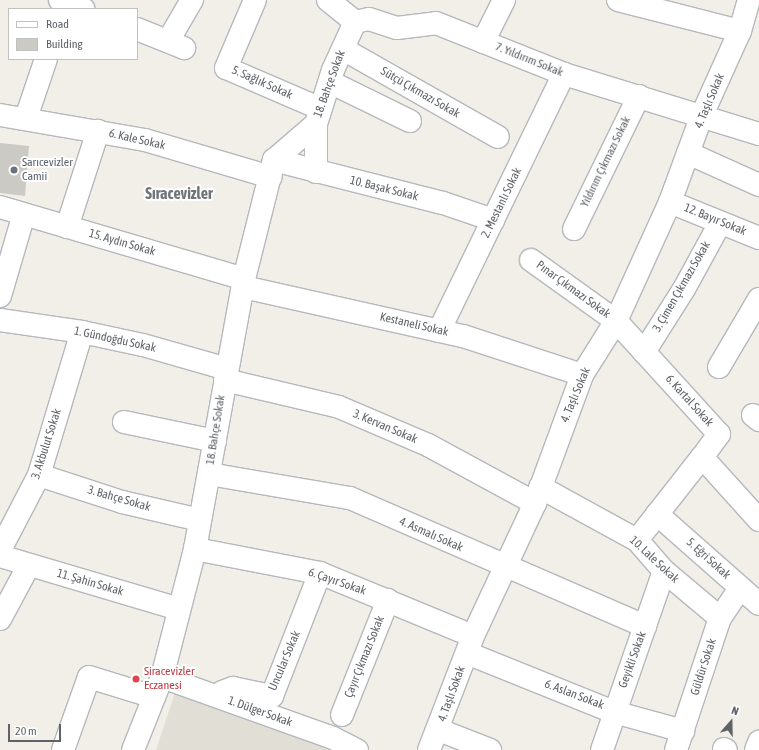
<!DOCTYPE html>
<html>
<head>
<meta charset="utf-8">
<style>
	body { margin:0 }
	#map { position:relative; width:759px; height:750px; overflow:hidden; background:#f1efe8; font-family:"Asap Condensed",sans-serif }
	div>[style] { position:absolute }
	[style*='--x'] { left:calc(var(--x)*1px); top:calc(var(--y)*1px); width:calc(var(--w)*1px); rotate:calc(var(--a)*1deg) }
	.education>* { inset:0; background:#e1ded6 }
	.building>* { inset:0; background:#cccac5 }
	.roads { filter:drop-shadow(1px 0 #b5b8bc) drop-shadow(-1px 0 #b5b8bc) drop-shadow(0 1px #b5b8bc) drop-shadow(0 -1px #b5b8bc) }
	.minor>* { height:22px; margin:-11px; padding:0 11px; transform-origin:11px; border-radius:11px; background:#fff }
	.dots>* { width:11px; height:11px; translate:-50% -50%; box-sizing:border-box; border:2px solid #fff; border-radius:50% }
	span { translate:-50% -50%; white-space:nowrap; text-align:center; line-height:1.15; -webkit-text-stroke:4px #fff; paint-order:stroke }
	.street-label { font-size:12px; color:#5f6368 }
	.worship-label { font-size:12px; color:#5b616d }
	.left { translate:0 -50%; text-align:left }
	.health-label { font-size:12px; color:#be3a42 }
	.district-label { font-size:16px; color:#70757a; font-weight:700 }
	.legend { position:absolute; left:8px; top:8px; width:130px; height:52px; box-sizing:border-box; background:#fff; border:1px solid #bfc1c3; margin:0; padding:5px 7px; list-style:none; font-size:12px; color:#5f6368 }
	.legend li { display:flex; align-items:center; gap:8px; height:20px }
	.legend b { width:20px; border:1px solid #bfc1c3 }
	.north { position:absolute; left:711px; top:702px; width:40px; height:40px; -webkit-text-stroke:3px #fff; paint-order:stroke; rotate:20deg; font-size:11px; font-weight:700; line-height:16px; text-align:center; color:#5f6368 }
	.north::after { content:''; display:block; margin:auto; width:14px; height:18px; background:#5f6368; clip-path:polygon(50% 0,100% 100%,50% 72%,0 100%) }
	.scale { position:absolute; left:8px; top:724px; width:53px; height:18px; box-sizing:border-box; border:2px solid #5f6368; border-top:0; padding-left:5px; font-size:12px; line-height:14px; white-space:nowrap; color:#5f6368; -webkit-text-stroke:3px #fff; paint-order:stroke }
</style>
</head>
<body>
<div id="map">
	<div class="education">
		<i style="clip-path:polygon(176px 690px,298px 736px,329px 750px,156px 750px)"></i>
	</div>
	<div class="building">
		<i style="clip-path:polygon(0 143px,29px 146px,25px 196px,0 193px)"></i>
	</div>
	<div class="roads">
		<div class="minor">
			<i style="--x:60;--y:0;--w:25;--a:21"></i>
			<i style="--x:255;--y:0;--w:74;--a:113.1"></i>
			<i style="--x:226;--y:68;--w:103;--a:23.3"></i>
			<i style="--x:328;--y:0;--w:35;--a:39"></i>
			<i style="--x:618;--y:0;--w:126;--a:14.3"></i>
			<i style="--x:355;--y:22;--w:14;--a:-12"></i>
			<i style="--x:369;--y:19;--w:29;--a:18"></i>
			<i style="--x:397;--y:28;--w:39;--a:-7"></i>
			<i style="--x:436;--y:23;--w:138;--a:21.7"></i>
			<i style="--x:564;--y:74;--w:204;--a:17.1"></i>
			<i style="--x:137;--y:29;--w:51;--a:22"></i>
			<i style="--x:168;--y:41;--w:48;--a:-59.7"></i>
			<i style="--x:483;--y:42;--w:47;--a:-63.4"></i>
			<i style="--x:343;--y:49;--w:178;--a:29.6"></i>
			<i style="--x:330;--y:82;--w:89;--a:26"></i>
			<i style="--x:0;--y:115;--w:147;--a:9.8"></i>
			<i style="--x:145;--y:140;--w:131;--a:16.4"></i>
			<i style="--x:26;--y:118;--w:62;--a:-71.3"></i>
			<i style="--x:316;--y:124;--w:48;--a:90"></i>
			<i style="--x:688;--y:153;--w:78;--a:24.3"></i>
			<i style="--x:274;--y:160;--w:174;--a:14.3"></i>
			<i style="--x:443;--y:203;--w:53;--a:18.8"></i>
			<i style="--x:670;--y:202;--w:96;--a:22"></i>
			<i style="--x:0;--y:207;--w:254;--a:16.4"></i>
			<i style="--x:67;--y:227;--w:101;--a:-72.1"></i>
			<i style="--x:574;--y:229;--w:148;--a:-64"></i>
			<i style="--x:531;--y:260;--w:105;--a:35.7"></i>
			<i style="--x:616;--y:321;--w:153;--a:47.7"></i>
			<i style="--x:719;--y:434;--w:29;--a:126"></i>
			<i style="--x:702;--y:457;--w:85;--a:47.9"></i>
			<i style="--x:243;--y:287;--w:225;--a:12.6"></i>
			<i style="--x:463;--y:336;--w:125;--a:18.1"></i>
			<i style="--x:0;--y:296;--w:85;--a:-73.7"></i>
			<i style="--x:0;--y:320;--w:83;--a:8.3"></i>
			<i style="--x:82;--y:332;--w:62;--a:12"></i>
			<i style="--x:143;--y:345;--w:87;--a:15.9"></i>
			<i style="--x:439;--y:331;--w:286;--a:-64.1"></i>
			<i style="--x:644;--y:352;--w:75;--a:-57.6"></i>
			<i style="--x:684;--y:289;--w:75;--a:-61.4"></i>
			<i style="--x:719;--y:367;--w:79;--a:-59.5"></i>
			<i style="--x:225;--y:380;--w:117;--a:13.3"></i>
			<i style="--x:339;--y:407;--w:97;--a:23.1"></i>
			<i style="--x:428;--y:445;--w:122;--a:28.5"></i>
			<i style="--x:753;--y:415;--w:8;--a:40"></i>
			<i style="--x:124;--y:422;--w:93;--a:11.8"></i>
			<i style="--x:209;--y:474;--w:143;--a:9.7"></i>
			<i style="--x:350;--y:498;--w:322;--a:23.5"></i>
			<i style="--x:39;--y:475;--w:87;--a:18"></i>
			<i style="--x:122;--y:502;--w:80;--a:13"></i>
			<i style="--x:540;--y:487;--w:111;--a:28.7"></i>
			<i style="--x:637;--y:540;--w:41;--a:48.9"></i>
			<i style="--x:664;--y:571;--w:73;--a:40"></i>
			<i style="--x:657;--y:514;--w:136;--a:41.4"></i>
			<i style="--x:637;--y:540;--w:105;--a:-51.9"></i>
			<i style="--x:195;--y:549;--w:127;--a:10.9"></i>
			<i style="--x:320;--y:573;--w:165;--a:22.4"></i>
			<i style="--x:0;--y:550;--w:85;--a:-62.5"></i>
			<i style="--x:39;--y:475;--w:149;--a:-73.3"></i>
			<i style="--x:0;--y:556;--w:187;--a:16.5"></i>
			<i style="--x:0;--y:619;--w:61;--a:-61.8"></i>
			<i style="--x:467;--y:653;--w:158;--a:21.9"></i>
			<i style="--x:614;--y:712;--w:72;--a:15.4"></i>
			<i style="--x:162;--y:677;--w:182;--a:19.6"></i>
			<i style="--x:333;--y:738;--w:27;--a:27"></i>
			<i style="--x:222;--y:692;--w:12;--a:-20"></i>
			<i style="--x:233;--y:688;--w:40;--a:12"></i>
			<i style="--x:272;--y:696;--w:132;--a:-68.7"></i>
			<i style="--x:342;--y:715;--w:124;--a:-68.2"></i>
			<i style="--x:439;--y:730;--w:55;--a:21.4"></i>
			<i style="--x:724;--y:749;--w:2;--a:27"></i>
			<i style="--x:63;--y:750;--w:77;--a:-70.4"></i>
			<i style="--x:89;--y:677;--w:68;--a:17.1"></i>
			<i style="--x:133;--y:750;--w:79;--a:-68.3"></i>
			<i style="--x:162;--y:677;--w:132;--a:-75.5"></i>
			<i style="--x:195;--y:549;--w:274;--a:-79.7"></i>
			<i style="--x:244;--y:279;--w:123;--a:-75.9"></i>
			<i style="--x:274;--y:160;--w:55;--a:-40.6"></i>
			<i style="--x:316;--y:124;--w:57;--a:-72.5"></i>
			<i style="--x:333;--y:70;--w:53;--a:-65.4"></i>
			<i style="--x:429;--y:750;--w:122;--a:-68.9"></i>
			<i style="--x:473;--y:636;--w:147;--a:-65"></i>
			<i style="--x:535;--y:503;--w:136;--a:-69.8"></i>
			<i style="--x:582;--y:375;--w:64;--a:-57.8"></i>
			<i style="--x:616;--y:321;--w:131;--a:-65.6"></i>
			<i style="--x:670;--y:202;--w:93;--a:-69.8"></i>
			<i style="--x:702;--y:115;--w:92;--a:-65.7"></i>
			<i style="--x:740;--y:31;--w:32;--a:-74"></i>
			<i style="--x:602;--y:750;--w:189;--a:-70.9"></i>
			<i style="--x:676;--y:750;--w:139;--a:-71.6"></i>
			<i style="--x:720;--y:618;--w:36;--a:-56"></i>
			<i style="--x:756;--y:750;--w:9;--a:-69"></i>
		</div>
	</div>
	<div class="dots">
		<i style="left:14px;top:170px;background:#6b7280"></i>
		<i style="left:136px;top:679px;background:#e0444e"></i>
	</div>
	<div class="street-label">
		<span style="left:529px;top:60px;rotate:22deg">7. Yıldırım Sokak</span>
		<span style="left:262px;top:83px;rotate:24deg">5. Sağlık Sokak</span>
		<span style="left:330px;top:84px;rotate:-70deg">18. Bahçe Sokak</span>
		<span style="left:420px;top:93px;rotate:30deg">Sütçü Çıkmazı Sokak</span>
		<span style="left:710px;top:101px;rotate:-67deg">4. Taşlı Sokak</span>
		<span style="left:137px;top:140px;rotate:13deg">6. Kale Sokak</span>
		<span style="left:606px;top:162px;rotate:-64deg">Yıldırım Çıkmazı Sokak</span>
		<span style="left:384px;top:189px;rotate:14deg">10. Başak Sokak</span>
		<span style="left:502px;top:203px;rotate:-64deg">2. Mestanlı Sokak</span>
		<span style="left:715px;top:220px;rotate:22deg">12. Bayır Sokak</span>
		<span style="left:122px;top:243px;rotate:16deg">15. Aydın Sokak</span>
		<span style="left:682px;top:287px;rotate:-60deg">3. Çimen Çıkmazı Sokak</span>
		<span style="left:573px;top:290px;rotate:36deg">Pınar Çıkmazı Sokak</span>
		<span style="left:414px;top:325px;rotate:13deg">Kestaneli Sokak</span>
		<span style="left:115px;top:340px;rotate:12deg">1. Gündoğdu Sokak</span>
		<span style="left:576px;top:395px;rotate:-67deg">4. Taşlı Sokak</span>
		<span style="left:689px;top:401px;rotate:48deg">6. Kartal Sokak</span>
		<span style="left:385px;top:427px;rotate:23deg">3. Kervan Sokak</span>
		<span style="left:216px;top:430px;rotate:-81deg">18. Bahçe Sokak</span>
		<span style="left:47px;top:444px;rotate:-72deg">3. Akbulut Sokak</span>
		<span style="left:119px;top:499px;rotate:16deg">3. Bahçe Sokak</span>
		<span style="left:431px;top:535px;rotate:24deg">4. Asmalı Sokak</span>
		<span style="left:708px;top:559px;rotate:42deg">5. Eğri Sokak</span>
		<span style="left:654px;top:560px;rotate:43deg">10. Lale Sokak</span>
		<span style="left:337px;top:582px;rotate:19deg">6. Çayır Sokak</span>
		<span style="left:90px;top:583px;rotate:16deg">11. Şahin Sokak</span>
		<span style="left:365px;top:657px;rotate:-68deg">Çayır Çıkmazı Sokak</span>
		<span style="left:633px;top:660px;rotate:-70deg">Geyikli Sokak</span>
		<span style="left:285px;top:661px;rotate:-67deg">Uncular Sokak</span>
		<span style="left:704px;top:667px;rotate:-72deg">Güldür Sokak</span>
		<span style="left:452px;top:694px;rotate:-70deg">4. Taşlı Sokak</span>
		<span style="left:574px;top:695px;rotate:21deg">6. Aslan Sokak</span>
		<span style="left:260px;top:712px;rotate:20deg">1. Dülger Sokak</span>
	</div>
	<div class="worship-label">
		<span class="left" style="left:22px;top:170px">Sarıcevizler<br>Camii</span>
	</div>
	<div class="health-label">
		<span class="left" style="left:144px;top:679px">Siracevizler<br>Eczanesi</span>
	</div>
	<div class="district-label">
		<span style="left:179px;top:193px">Sıracevizler</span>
	</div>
	<ul class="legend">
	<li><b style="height:5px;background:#fff"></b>Road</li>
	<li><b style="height:11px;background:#cccac5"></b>Building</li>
	</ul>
	<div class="north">N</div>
	<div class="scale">20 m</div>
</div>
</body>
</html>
